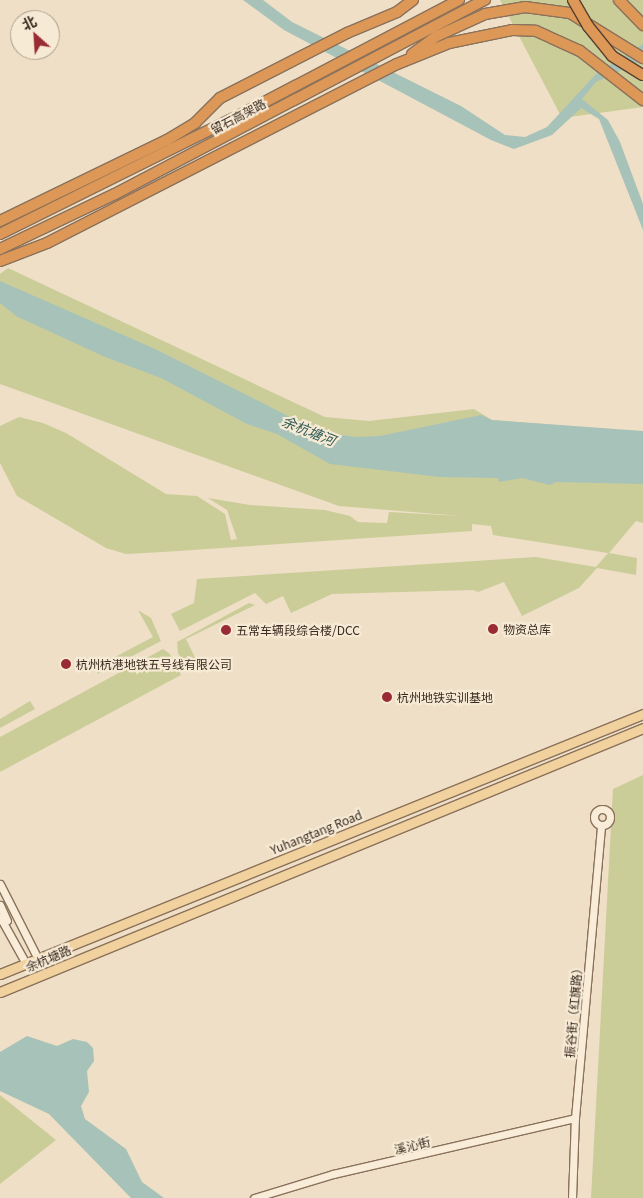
<!DOCTYPE html>
<html>
<head>
<meta charset="utf-8">
<style>
	body { margin:0 }
	#map { position:relative; width:643px; height:1198px; overflow:hidden; background:#eedfc6; font-family:Georgia,"Noto Sans SC",serif }
	div>[style] { position:absolute }
	[style*='--x'] { left:calc(var(--x)*1px); top:calc(var(--y)*1px); width:calc(var(--w)*1px); rotate:calc(var(--a)*1deg) }
	.green>* { inset:0; background:#cbcd99 }
	.water>* { inset:0; background:#a7c2b8 }
	.roads { filter:drop-shadow(1px 0 #8a715b) drop-shadow(-1px 0 #8a715b) drop-shadow(0 1px #8a715b) drop-shadow(0 -1px #8a715b) }
	.minor>* { height:7px; margin:-3.5px; padding:0 3.5px; transform-origin:3.5px; border-radius:3.5px; background:#f9edd9 }
	.minor>.ring { margin:-3.5px; padding:0; box-sizing:content-box; background:none; border:7px solid #f9edd9; border-radius:50% }
	.major>* { height:9px; margin:-4.5px; padding:0 4.5px; transform-origin:4.5px; border-radius:4.5px; background:#f1d19e }
	.highway>* { height:10px; margin:-5px; padding:0 5px; transform-origin:5px; border-radius:5px; background:#dd9857 }
	.bridges { filter:drop-shadow(1px 0 #583f2f) drop-shadow(-1px 0 #583f2f) drop-shadow(0 1px #583f2f) drop-shadow(0 -1px #583f2f) }
	.highway-bridge>* { height:10px; margin:-5px; padding:0 5px; transform-origin:5px; border-radius:5px; background:#dd9857 }
	.dots>* { width:14px; height:14px; translate:-50% -50%; box-sizing:border-box; border:2px solid #f6ead5; border-radius:50% }
	span { translate:-50% -50%; white-space:nowrap; text-align:center; line-height:1.15; -webkit-text-stroke:4.5px #f6ead5; paint-order:stroke }
	.street-label { font-size:12px; color:#3a2a1f }
	.poi-label { font-size:12px; color:#3a2a1f }
	.left { translate:0 -50%; text-align:left }
	.water-label { font-size:14px; color:#2f5a54; font-style:italic }
	.north { position:absolute; left:10px; top:10px; width:50px; height:50px; box-sizing:border-box; background:#f6ead5; border:1px solid #ab9d8c; border-radius:50%; rotate:334deg; font-size:14px; font-weight:700; line-height:20px; text-align:center; color:#3a2a1f }
	.north::after { content:''; display:block; margin:auto; width:18px; height:22px; background:#992b34; clip-path:polygon(50% 0,100% 100%,50% 72%,0 100%) }
</style>
</head>
<body>
<div id="map">
	<div class="green">
		<i style="clip-path:polygon(500px 0,643px 0,643px 107px,562px 118px)"></i>
		<i style="clip-path:polygon(8px 268px,325px 417px,369px 421px,474px 409px,492px 420px,643px 432px,643px 523px,636px 521px,609px 553px,637px 558px,636px 575px,597px 568px,579px 588px,522px 616px,504px 582px,478px 592px,473px 590px,332px 594px,291px 613px,283px 596px,266px 604px,255px 593px,180px 631px,171px 614px,194px 603px,197px 579px,536px 557px,596px 567px,608px 553px,493px 535px,491px 526px,472px 524px,472px 531px,163px 552px,126px 554px,106px 548px,17px 496px,0 463px,0 426px,19px 417px,43px 423px,66px 433px,166px 494px,197px 496px,225px 514px,231px 540px,237px 539px,227px 510px,208px 498px,250px 505px,325px 510px,350px 516px,358px 522px,387px 523px,389px 512px,461px 516px,339px 506px,0 384px,0 274px)"></i>
		<i style="clip-path:polygon(249px 603px,255px 605px,186px 639px,199px 666px,188px 671px,178px 653px,177px 642px)"></i>
		<i style="clip-path:polygon(138px 610px,151px 618px,161px 641px,98px 674px,94px 668px,153px 637px)"></i>
		<i style="clip-path:polygon(163px 649px,170px 654px,181px 675px,0 772px,0 737px)"></i>
		<i style="clip-path:polygon(30px 701px,35px 709px,0 728px,0 719px)"></i>
		<i style="clip-path:polygon(643px 775px,643px 1198px,591px 1198px,613px 789px)"></i>
		<i style="clip-path:polygon(0 1095px,56px 1140px,0 1184px)"></i>
	</div>
	<div class="water">
		<i style="clip-path:polygon(243px 0,263px 0,292px 22px,461px 106px,505px 135px,525px 137px,547px 127px,596px 74px,643px 44px,643px 56px,637px 63px,596px 82px,582px 99px,608px 120px,620px 142px,643px 204px,643px 230px,599px 119px,581px 108px,552px 135px,514px 149px,491px 140px,284px 30px)"></i>
		<i style="clip-path:polygon(0 281px,153px 348px,318px 431px,355px 437px,380px 436px,481px 415px,492px 420px,643px 431px,643px 484px,556px 482px,550px 485px,522px 478px,499px 482px,498px 478px,439px 477px,330px 464px,277px 434px,247px 424px,161px 378px,105px 357px,16px 316px,0 303px)"></i>
		<i style="clip-path:polygon(27px 1036px,57px 1046px,73px 1039px,87px 1042px,93px 1048px,94px 1061px,87px 1071px,89px 1092px,81px 1106px,85px 1119px,126px 1149px,142px 1182px,164px 1198px,131px 1198px,49px 1114px,0 1091px,0 1052px)"></i>
	</div>
	<div class="roads">
		<div class="minor">
			<i class="ring" style="left:594px;top:809px;width:9px;height:9px"></i>
			<i style="--x:0;--y:884;--w:82;--a:63.1"></i>
			<i style="--x:0;--y:905;--w:17;--a:66"></i>
			<i style="--x:0;--y:917;--w:51;--a:60.9"></i>
			<i style="--x:254;--y:1198;--w:83;--a:-16.9"></i>
			<i style="--x:333;--y:1174;--w:248;--a:-13"></i>
			<i style="--x:572;--y:1198;--w:80;--a:-87.9"></i>
			<i style="--x:575;--y:1118;--w:294;--a:-84.9"></i>
		</div>
		<div class="major">
			<i style="--x:0;--y:974;--w:694;--a:-22.02"></i>
			<i style="--x:0;--y:992;--w:695;--a:-22.32"></i>
		</div>
		<div class="highway">
			<i style="--x:619;--y:0;--w:35;--a:46"></i>
			<i style="--x:412;--y:54;--w:31;--a:-36"></i>
			<i style="--x:437;--y:36;--w:53;--a:-24.6"></i>
			<i style="--x:485;--y:14;--w:41;--a:-9.9"></i>
			<i style="--x:525;--y:7;--w:45;--a:7.6"></i>
			<i style="--x:570;--y:13;--w:86;--a:31.7"></i>
			<i style="--x:0;--y:221;--w:186;--a:-25.9"></i>
			<i style="--x:167;--y:140;--w:33;--a:-31"></i>
			<i style="--x:195;--y:123;--w:35;--a:-45"></i>
			<i style="--x:220;--y:98;--w:143;--a:-27.1"></i>
			<i style="--x:347;--y:33;--w:54;--a:-22.8"></i>
			<i style="--x:397;--y:12;--w:20;--a:-37"></i>
			<i style="--x:0;--y:234;--w:263;--a:-26.4"></i>
			<i style="--x:236;--y:117;--w:252;--a:-27.7"></i>
			<i style="--x:0;--y:249;--w:127;--a:-25.6"></i>
			<i style="--x:115;--y:194;--w:418;--a:-27.7"></i>
			<i style="--x:0;--y:261;--w:50;--a:-21"></i>
			<i style="--x:47;--y:243;--w:393;--a:-27.1"></i>
			<i style="--x:397;--y:64;--w:56;--a:-22"></i>
			<i style="--x:449;--y:43;--w:64;--a:-11.7"></i>
			<i style="--x:512;--y:30;--w:24;--a:2"></i>
			<i style="--x:536;--y:31;--w:48;--a:24.4"></i>
			<i style="--x:580;--y:51;--w:80;--a:37.9"></i>
		</div>
	</div>
	<div class="bridges">
		<div class="highway-bridge">
			<i style="--x:573;--y:0;--w:30;--a:60"></i>
			<i style="--x:588;--y:26;--w:38;--a:51"></i>
			<i style="--x:612;--y:56;--w:36;--a:32"></i>
		</div>
	</div>
	<div class="dots">
		<i style="left:493px;top:629px;background:#992b34"></i>
		<i style="left:226px;top:630px;background:#992b34"></i>
		<i style="left:66px;top:664px;background:#992b34"></i>
		<i style="left:387px;top:697px;background:#992b34"></i>
	</div>
	<div class="street-label">
		<span style="left:238px;top:116px;rotate:-28deg">留石高架路</span>
		<span style="left:316px;top:832px;rotate:-22deg">Yuhangtang Road</span>
		<span style="left:48px;top:958px;rotate:-23deg">余杭塘路</span>
		<span style="left:573px;top:1010px;rotate:-85deg">振谷街（红旗路）</span>
		<span style="left:412px;top:1145px;rotate:-13deg">溪沁街</span>
	</div>
	<div class="poi-label">
		<span class="left" style="left:503px;top:629px">物资总库</span>
		<span class="left" style="left:236px;top:630px">五常车辆段综合楼/DCC</span>
		<span class="left" style="left:76px;top:664px">杭州杭港地铁五号线有限公司</span>
		<span class="left" style="left:397px;top:697px">杭州地铁实训基地</span>
	</div>
	<div class="water-label">
		<span style="left:309px;top:430px;rotate:22deg">余杭塘河</span>
	</div>
	<div class="north">北</div>
</div>
</body>
</html>
